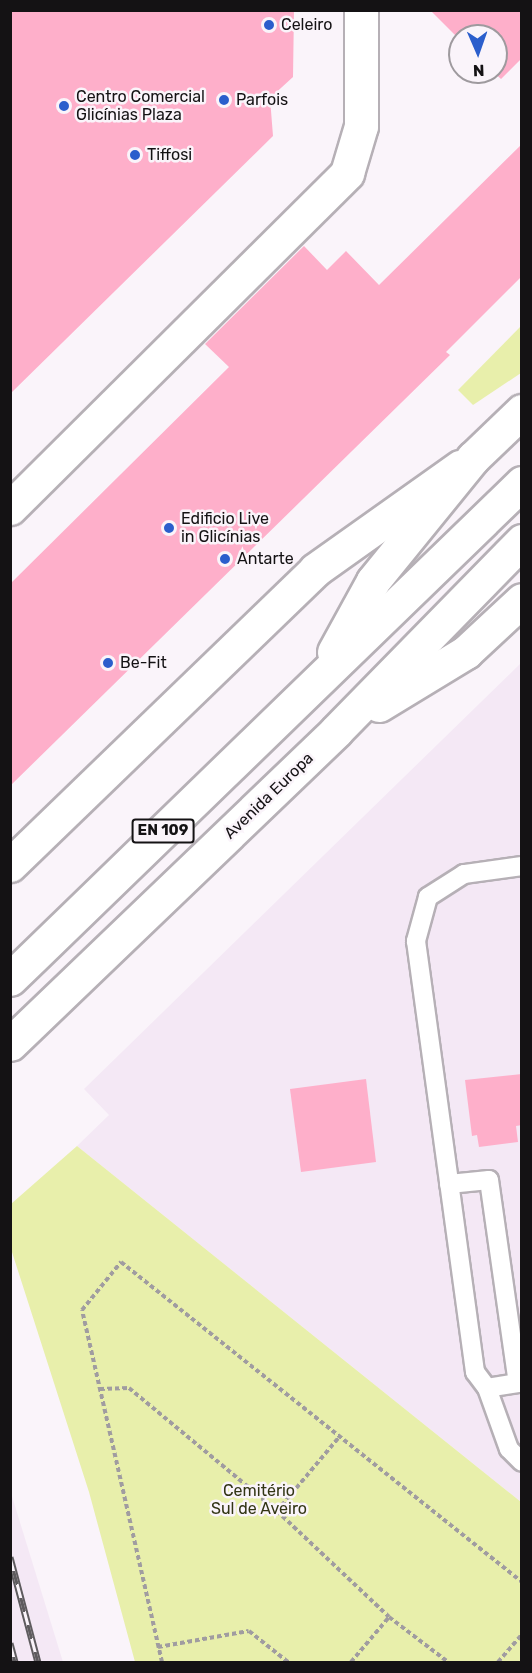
<!DOCTYPE html>
<html>
<head>
<meta charset="utf-8">
<style>
	body { margin:0 }
	#map { position:relative; width:532px; height:1673px; overflow:hidden; background:#faf4fa; font-family:Rubik,sans-serif }
	div>[style] { position:absolute }
	[style*='--x'] { left:calc(var(--x)*1px); top:calc(var(--y)*1px); width:calc(var(--w)*1px); rotate:calc(var(--a)*1deg) }
	.built>* { inset:0; background:#f4e8f5 }
	.green>* { inset:0; background:#e8efab }
	.building>* { inset:0; background:#feafca }
	.path>* { height:4px; margin-top:-2px; transform-origin:0; background:repeating-linear-gradient(90deg,#a09ca0 0 4.5px,transparent 0 7.5px) }
	.roads { filter:drop-shadow(2px 0 #b6b0b6) drop-shadow(-2px 0 #b6b0b6) drop-shadow(0 2px #b6b0b6) drop-shadow(0 -2px #b6b0b6) }
	.service>* { height:18px; margin:-9px; padding:0 9px; transform-origin:9px; border-radius:9px; background:#fff }
	.minor>* { height:33px; margin:-16.5px; padding:0 16.5px; transform-origin:16.5px; border-radius:16.5px; background:#fff }
	.primary>* { height:33px; margin:-16.5px; padding:0 16.5px; transform-origin:16.5px; border-radius:16.5px; background:#fff }
	.rail>* { height:7px; margin-top:-3.5px; transform-origin:0; background:repeating-linear-gradient(90deg,#faf4fa 0 14px,#5e5b5e 0 28px); box-sizing:border-box; border-block:2px solid #5e5b5e }
	.dots>* { width:16px; height:16px; translate:-50% -50%; box-sizing:border-box; border:3px solid #faf4fa; border-radius:50% }
	span { translate:-50% -50%; white-space:nowrap; text-align:center; line-height:1.15; -webkit-text-stroke:5px #faf4fa; paint-order:stroke }
	.shield-label span { padding:2px 4px; background:#faf4fa; border:2px solid; border-radius:4px; -webkit-text-stroke-width:0 }
	.shield-label { font-size:15px; color:#141214; font-weight:700 }
	.poi-label { font-size:16px; color:#141214 }
	.left { translate:0 -50%; text-align:left }
	.street-label { font-size:16px; color:#141214 }
	.park-label { font-size:16px; color:#323514 }
	.frame { position:absolute; inset:0; border:12px solid #141214; pointer-events:none }
	.north { position:absolute; left:448px; top:24px; width:60px; height:60px; box-sizing:border-box; background:#faf4fa; border:2px solid #9e9a9e; border-radius:50%; rotate:178deg; font-size:16px; font-weight:700; line-height:24px; text-align:center; color:#141214 }
	.north::after { content:''; display:block; margin:auto; width:21px; height:27px; background:#2b5ecc; clip-path:polygon(50% 0,100% 100%,50% 72%,0 100%) }
</style>
</head>
<body>
<div id="map">
	<div class="built">
		<i style="clip-path:polygon(521px 663px,521px 1502px,77px 1146px,109px 1115px,84px 1089px)"></i>
		<i style="clip-path:polygon(10px 1493px,11px 1493px,63px 1662px,11px 1662px)"></i>
	</div>
	<div class="green">
		<i style="clip-path:polygon(521px 326px,521px 373px,473px 405px,458px 390px)"></i>
		<i style="clip-path:polygon(77px 1146px,521px 1502px,521px 1662px,135px 1662px,89px 1492px,11px 1249px,11px 1204px)"></i>
	</div>
	<div class="building">
		<i style="clip-path:polygon(10px 10px,294px 10px,293px 77px,270px 98px,273px 136px,10px 394px)"></i>
		<i style="clip-path:polygon(430px 10px,522px 10px,522px 58px,501px 79px,493px 72px,496px 36px,460px 36px,460px 40px)"></i>
		<i style="clip-path:polygon(522px 144px,522px 276px,446px 352px,450px 355px,10px 786px,10px 584px,229px 367px,205px 344px,304px 246px,327px 270px,346px 251px,379px 285px)"></i>
		<i style="clip-path:polygon(522px 1074px,522px 1125px,516px 1126px,518px 1142px,479px 1147px,477px 1135px,472px 1136px,465px 1080px)"></i>
		<i style="clip-path:polygon(366px 1079px,376px 1162px,301px 1172px,290px 1089px)"></i>
	</div>
	<div class="path">
		<i style="--x:100;--y:1389;--w:29;--a:-2"></i>
		<i style="--x:129;--y:1388;--w:192;--a:39.7"></i>
		<i style="--x:277;--y:1511;--w:154;--a:43.4"></i>
		<i style="--x:389;--y:1617;--w:74;--a:37.3"></i>
		<i style="--x:277;--y:1511;--w:98;--a:-50"></i>
		<i style="--x:158;--y:1647;--w:92;--a:-10"></i>
		<i style="--x:249;--y:1631;--w:50;--a:38.5"></i>
		<i style="--x:162;--y:1662;--w:361;--a:-102.8"></i>
		<i style="--x:82;--y:1310;--w:62;--a:-50.9"></i>
		<i style="--x:121;--y:1262;--w:513;--a:38.59"></i>
		<i style="--x:351;--y:1662;--w:59;--a:-49.8"></i>
		<i style="--x:498;--y:1662;--w:37;--a:-49"></i>
	</div>
	<div class="roads">
		<div class="service">
			<i style="--x:522;--y:866;--w:59;--a:172.1"></i>
			<i style="--x:464;--y:874;--w:43;--a:147.4"></i>
			<i style="--x:428;--y:897;--w:46;--a:105.3"></i>
			<i style="--x:416;--y:941;--w:435;--a:82.2"></i>
			<i style="--x:475;--y:1372;--w:20;--a:53"></i>
			<i style="--x:487;--y:1388;--w:65;--a:70.2"></i>
			<i style="--x:509;--y:1449;--w:18;--a:45"></i>
			<i style="--x:449;--y:1184;--w:40;--a:-5.7"></i>
			<i style="--x:489;--y:1180;--w:205;--a:81.9"></i>
			<i style="--x:518;--y:1383;--w:31;--a:171"></i>
		</div>
		<div class="minor">
			<i style="--x:10;--y:508;--w:475;--a:-44.8"></i>
			<i style="--x:347;--y:173;--w:49;--a:-73.4"></i>
			<i style="--x:361;--y:126;--w:116;--a:-90"></i>
			<i style="--x:10;--y:865;--w:424;--a:-44"></i>
			<i style="--x:315;--y:570;--w:178;--a:-35.4"></i>
		</div>
		<div class="primary">
			<i style="--x:334;--y:652;--w:81;--a:-61.2"></i>
			<i style="--x:373;--y:581;--w:159;--a:-50.9"></i>
			<i style="--x:473;--y:458;--w:68;--a:-43.8"></i>
			<i style="--x:379;--y:705;--w:102;--a:-31.3"></i>
			<i style="--x:466;--y:652;--w:76;--a:-42.9"></i>
			<i style="--x:10;--y:979;--w:713;--a:-44.09"></i>
			<i style="--x:10;--y:1044;--w:452;--a:-43.8"></i>
			<i style="--x:336;--y:731;--w:266;--a:-45.6"></i>
		</div>
	</div>
	<div class="rail">
		<i style="--x:10;--y:1557;--w:109;--a:75.1"></i>
		<i style="--x:10;--y:1643;--w:20;--a:75"></i>
	</div>
	<div class="dots">
		<i style="left:269px;top:25px;background:#2b5ecc"></i>
		<i style="left:224px;top:100px;background:#2b5ecc"></i>
		<i style="left:64px;top:106px;background:#2b5ecc"></i>
		<i style="left:135px;top:155px;background:#2b5ecc"></i>
		<i style="left:169px;top:528px;background:#2b5ecc"></i>
		<i style="left:225px;top:559px;background:#2b5ecc"></i>
		<i style="left:108px;top:663px;background:#2b5ecc"></i>
	</div>
	<div class="shield-label">
		<span style="left:163px;top:831px">EN 109</span>
	</div>
	<div class="poi-label">
		<span class="left" style="left:281px;top:25px">Celeiro</span>
		<span class="left" style="left:76px;top:106px">Centro Comercial<br>Glicínias Plaza</span>
		<span class="left" style="left:236px;top:100px">Parfois</span>
		<span class="left" style="left:147px;top:155px">Tiffosi</span>
		<span class="left" style="left:181px;top:528px">Edificio Live<br>in Glicínias</span>
		<span class="left" style="left:237px;top:559px">Antarte</span>
		<span class="left" style="left:120px;top:663px">Be-Fit</span>
	</div>
	<div class="street-label">
		<span style="left:269px;top:796px;rotate:-44deg">Avenida Europa</span>
	</div>
	<div class="park-label">
		<span style="left:259px;top:1500px">Cemitério<br>Sul de Aveiro</span>
	</div>
	<div class="frame"></div>
	<div class="north">N</div>
</div>
</body>
</html>
